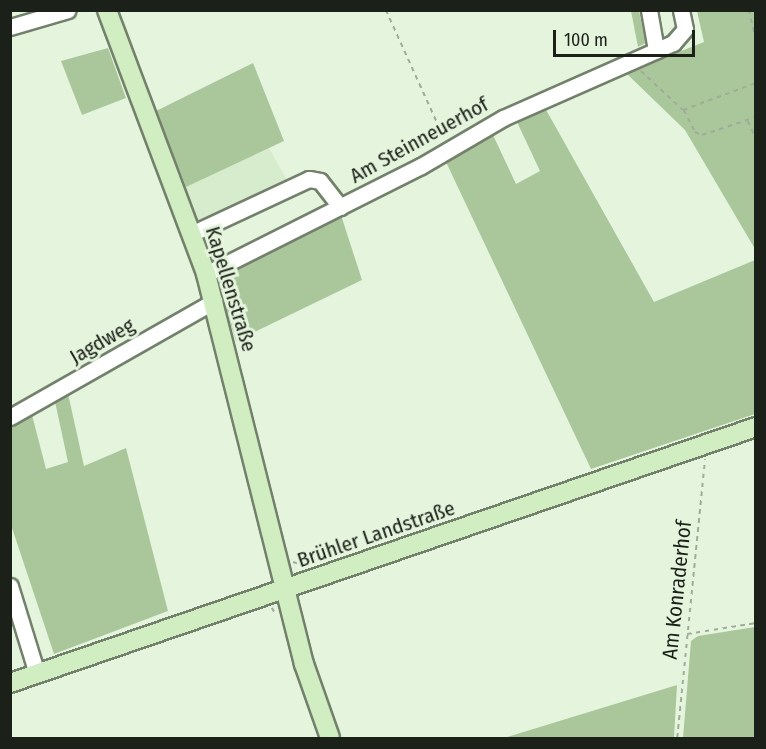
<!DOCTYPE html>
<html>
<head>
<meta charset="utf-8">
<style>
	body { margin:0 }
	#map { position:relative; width:766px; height:749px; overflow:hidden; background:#e5f5dd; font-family:"Fira Sans Condensed",sans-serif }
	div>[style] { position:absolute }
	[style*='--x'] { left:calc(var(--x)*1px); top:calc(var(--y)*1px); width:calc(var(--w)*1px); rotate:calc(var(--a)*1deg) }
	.built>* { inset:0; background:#d7ebcd }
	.green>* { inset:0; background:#aac79c }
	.path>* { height:1.5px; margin-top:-0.75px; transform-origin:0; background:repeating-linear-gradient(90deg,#9fac99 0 4.5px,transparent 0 9px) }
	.roads { filter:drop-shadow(2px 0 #73816c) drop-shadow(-2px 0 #73816c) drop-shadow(0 2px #73816c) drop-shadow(0 -2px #73816c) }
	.minor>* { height:15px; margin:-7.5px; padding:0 7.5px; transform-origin:7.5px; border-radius:7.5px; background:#fff }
	.major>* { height:18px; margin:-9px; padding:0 9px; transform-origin:9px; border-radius:9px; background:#d1edc2 }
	span { translate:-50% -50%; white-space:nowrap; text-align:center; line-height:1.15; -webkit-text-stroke:6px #e5f5dd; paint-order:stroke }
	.street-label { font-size:21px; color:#1b2018 }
	.frame { position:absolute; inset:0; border:12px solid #1b2018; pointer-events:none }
	.scale { position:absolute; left:553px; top:30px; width:142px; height:27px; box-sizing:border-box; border:3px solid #1b2018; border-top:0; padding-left:8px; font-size:18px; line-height:21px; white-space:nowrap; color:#1b2018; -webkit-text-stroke:4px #e5f5dd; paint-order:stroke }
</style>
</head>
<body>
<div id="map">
	<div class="built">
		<i style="clip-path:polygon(269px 148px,292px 189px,201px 235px,184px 192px,186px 187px)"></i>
	</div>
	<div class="green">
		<i style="clip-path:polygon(631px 11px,639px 11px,646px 43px,638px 47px)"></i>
		<i style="clip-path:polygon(697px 11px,755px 11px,755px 249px,685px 130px,626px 73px,704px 42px)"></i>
		<i style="clip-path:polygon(108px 48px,126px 98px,82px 115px,61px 61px)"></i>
		<i style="clip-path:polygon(253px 63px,284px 141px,186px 187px,156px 111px)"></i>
		<i style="clip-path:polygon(545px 108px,654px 302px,755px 260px,755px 414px,591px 469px,446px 162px,493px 135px,516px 184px,540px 171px,517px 122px)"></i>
		<i style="clip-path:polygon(341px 215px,362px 280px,236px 341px,216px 278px)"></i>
		<i style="clip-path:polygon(67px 389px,84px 466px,126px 448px,168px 611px,54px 654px,11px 525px,10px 422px,31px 411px,46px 469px,68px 462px,54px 397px)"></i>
		<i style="clip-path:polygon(755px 627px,755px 738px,683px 738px,691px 641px,698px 636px)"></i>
		<i style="clip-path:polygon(677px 685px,674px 738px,504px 738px)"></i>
	</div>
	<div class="path">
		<i style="--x:386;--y:10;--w:141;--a:65.6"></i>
		<i style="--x:749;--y:10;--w:31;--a:77"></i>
		<i style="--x:641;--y:71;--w:57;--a:42.9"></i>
		<i style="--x:683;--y:110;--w:78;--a:-20.3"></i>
		<i style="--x:684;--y:110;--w:25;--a:63"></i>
		<i style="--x:695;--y:132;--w:8;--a:23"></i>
		<i style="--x:702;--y:135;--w:57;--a:-18.4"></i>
		<i style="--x:748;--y:121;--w:20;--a:66"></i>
		<i style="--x:293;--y:562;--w:14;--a:17"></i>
		<i style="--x:272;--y:608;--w:9;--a:58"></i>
		<i style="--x:687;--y:634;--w:70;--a:-9.1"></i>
		<i style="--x:677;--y:738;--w:280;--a:-84.3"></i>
	</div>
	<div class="roads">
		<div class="minor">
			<i style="--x:649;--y:10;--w:41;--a:80.1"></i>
			<i style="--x:10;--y:27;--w:60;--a:-16.3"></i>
			<i style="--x:191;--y:234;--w:130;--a:-25"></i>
			<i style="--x:309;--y:179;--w:11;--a:10"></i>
			<i style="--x:320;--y:181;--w:33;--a:52"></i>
			<i style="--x:206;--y:274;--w:241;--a:-26.7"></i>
			<i style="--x:421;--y:166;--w:95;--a:-30.3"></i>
			<i style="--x:503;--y:118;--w:186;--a:-23.8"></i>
			<i style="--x:673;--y:43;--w:18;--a:-49"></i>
			<i style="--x:685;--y:29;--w:19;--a:-102"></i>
			<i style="--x:10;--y:417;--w:235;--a:-29.6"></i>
			<i style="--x:10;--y:586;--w:92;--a:72.9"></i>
		</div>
		<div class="major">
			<i style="--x:107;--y:10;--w:282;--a:69.4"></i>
			<i style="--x:206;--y:274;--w:402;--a:75.9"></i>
			<i style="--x:304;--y:664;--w:78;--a:70.6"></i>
			<i style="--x:10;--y:683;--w:789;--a:-18.94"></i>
		</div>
	</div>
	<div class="street-label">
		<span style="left:419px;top:140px;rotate:-29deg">Am Steinneuerhof</span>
		<span style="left:231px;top:289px;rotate:73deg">Kapellenstraße</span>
		<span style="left:102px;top:341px;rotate:-30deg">Jagdweg</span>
		<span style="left:376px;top:534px;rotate:-19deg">Brühler Landstraße</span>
		<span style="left:677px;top:590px;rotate:-84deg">Am Konraderhof</span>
	</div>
	<div class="frame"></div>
	<div class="scale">100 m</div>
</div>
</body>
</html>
